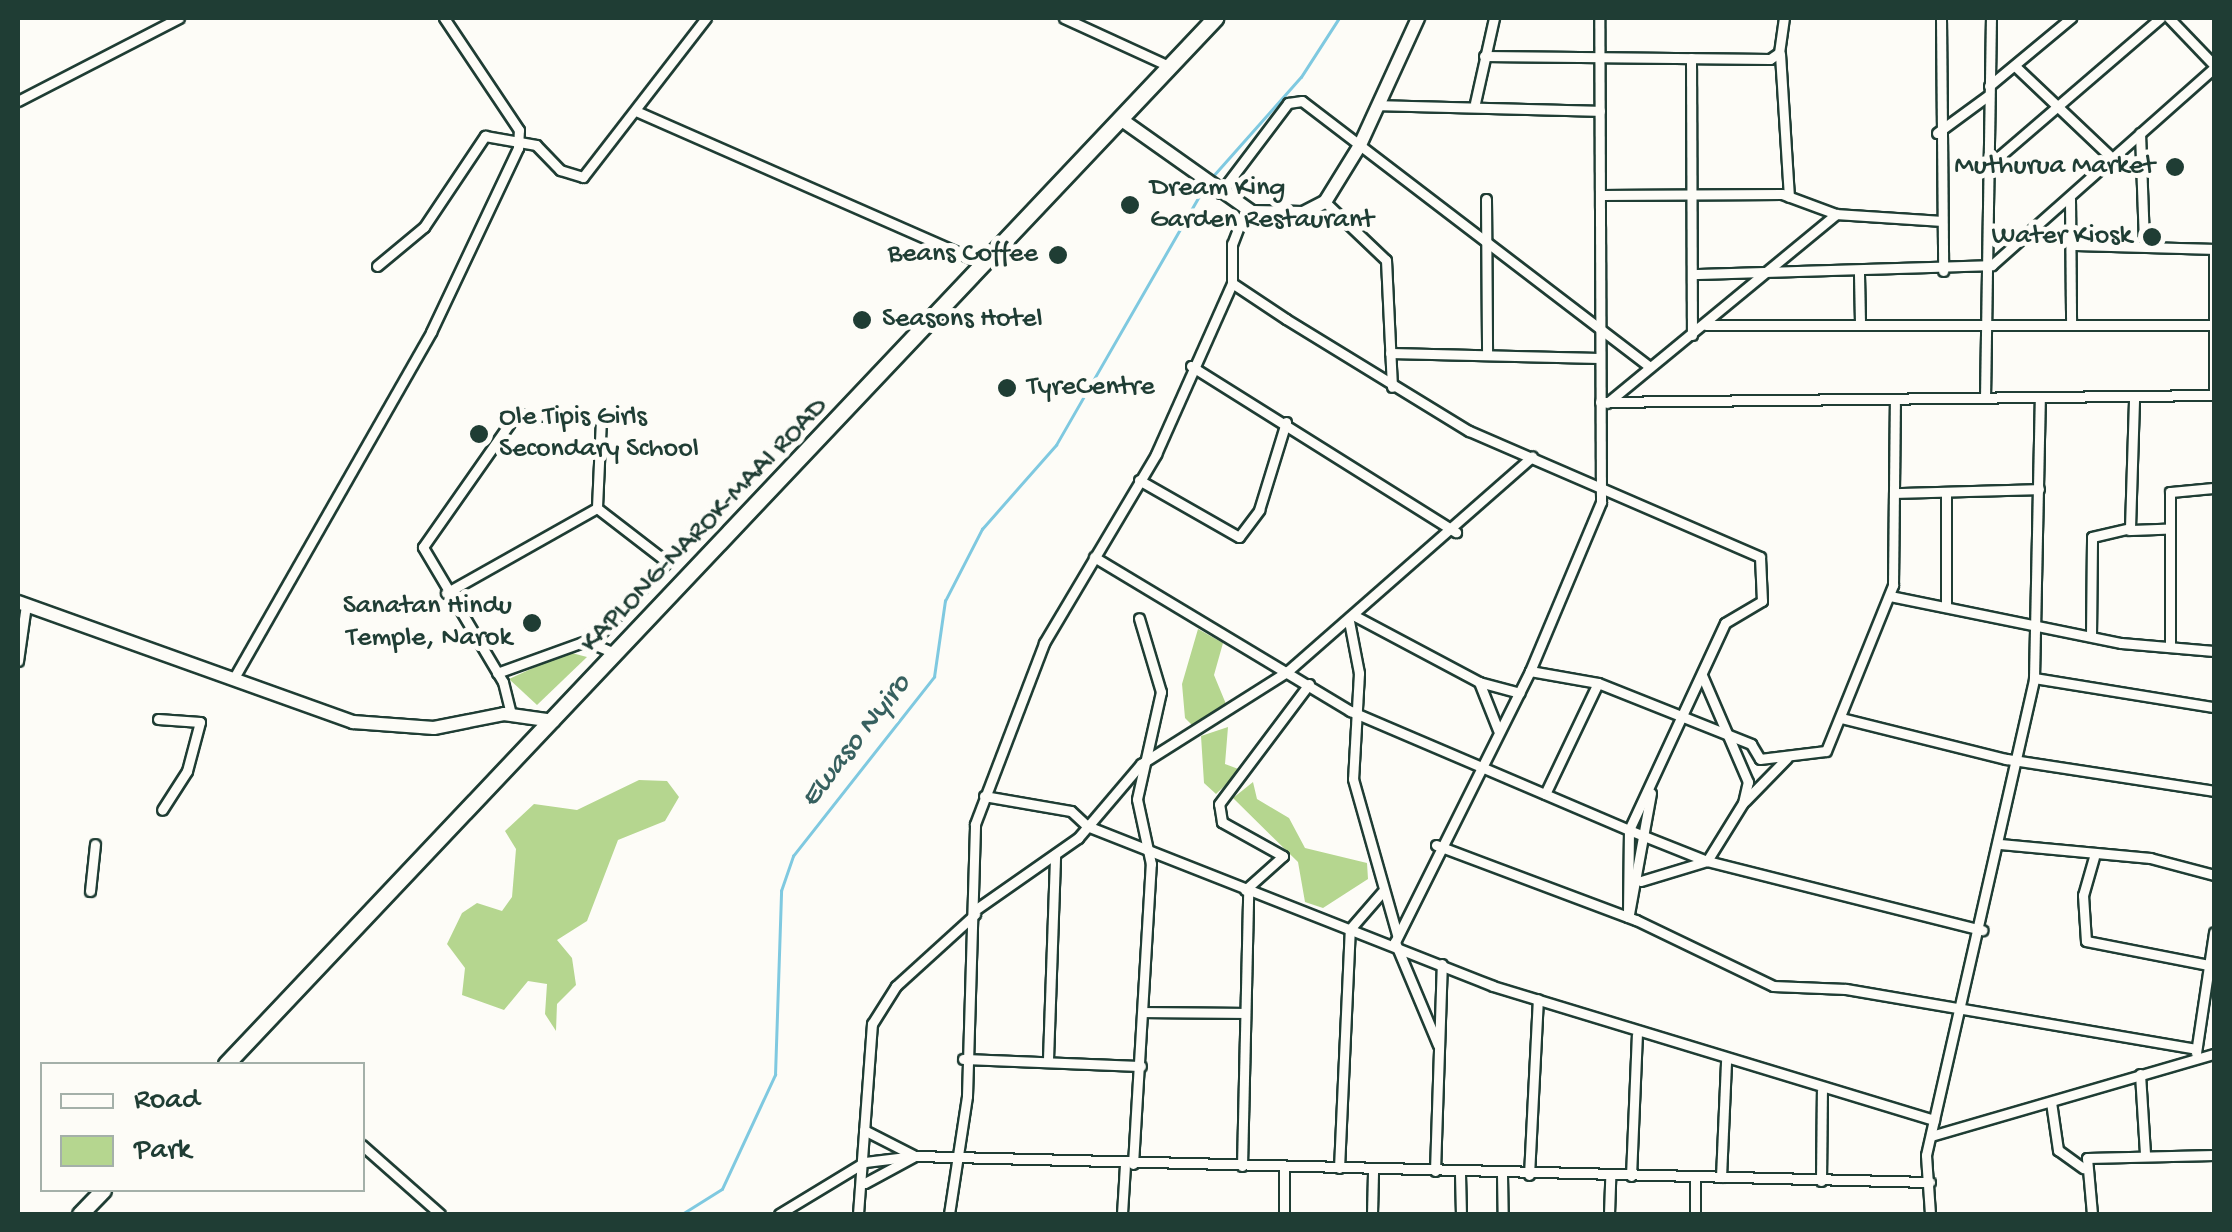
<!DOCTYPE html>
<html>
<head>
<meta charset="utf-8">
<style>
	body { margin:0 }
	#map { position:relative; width:2232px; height:1232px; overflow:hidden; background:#fdfcf7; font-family:"Gochi Hand",sans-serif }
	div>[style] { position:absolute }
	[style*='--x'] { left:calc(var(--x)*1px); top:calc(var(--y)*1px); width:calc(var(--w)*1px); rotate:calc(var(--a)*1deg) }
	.green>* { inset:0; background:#b5d68f }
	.stream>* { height:2.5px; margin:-1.25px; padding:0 1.25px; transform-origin:1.25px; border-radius:1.25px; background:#7fc9e0 }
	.roads { filter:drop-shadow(2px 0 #1f3d34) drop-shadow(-2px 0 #1f3d34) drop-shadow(0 2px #1f3d34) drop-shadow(0 -2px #1f3d34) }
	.street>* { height:9px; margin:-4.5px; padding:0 4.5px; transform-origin:4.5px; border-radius:4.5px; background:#fdfcf7 }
	.secondary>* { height:12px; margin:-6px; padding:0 6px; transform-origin:6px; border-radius:6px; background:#fdfcf7 }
	.highway>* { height:15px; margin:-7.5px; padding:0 7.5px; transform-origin:7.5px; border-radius:7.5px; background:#fdfcf7 }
	.dots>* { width:28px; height:28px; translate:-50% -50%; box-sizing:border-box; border:5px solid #fdfcf7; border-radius:50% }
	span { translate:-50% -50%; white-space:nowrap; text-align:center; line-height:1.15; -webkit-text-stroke:10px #fdfcf7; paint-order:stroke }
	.poi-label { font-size:28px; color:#1f3d34 }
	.right { translate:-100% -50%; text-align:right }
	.left { translate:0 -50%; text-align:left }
	.street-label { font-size:28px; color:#1f3d34 }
	.water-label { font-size:30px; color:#37605f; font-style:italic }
	.frame { position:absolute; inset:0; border:20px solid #1f3d34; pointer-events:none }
	.legend { position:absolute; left:40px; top:1062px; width:325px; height:130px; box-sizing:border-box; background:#fdfcf7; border:2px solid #a4b0a9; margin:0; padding:12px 18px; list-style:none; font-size:30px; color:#1f3d34 }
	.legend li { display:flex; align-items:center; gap:20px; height:50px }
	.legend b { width:50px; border:2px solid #a4b0a9 }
</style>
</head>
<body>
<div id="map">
	<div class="green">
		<i style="clip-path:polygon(1198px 629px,1223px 643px,1214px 675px,1226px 704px,1194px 727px,1185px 718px,1182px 684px)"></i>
		<i style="clip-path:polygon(568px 652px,587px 657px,537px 705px,509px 679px)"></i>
		<i style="clip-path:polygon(1228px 727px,1225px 764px,1241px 770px,1216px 794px,1204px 783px,1201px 736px)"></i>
		<i style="clip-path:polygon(639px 780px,667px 781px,679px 797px,665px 821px,618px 840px,587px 921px,557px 940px,572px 958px,576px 985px,557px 1004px,556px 1031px,545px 1014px,547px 984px,528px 981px,504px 1010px,462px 995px,465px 968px,447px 944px,462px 913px,477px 903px,502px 911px,512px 897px,516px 849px,505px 831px,534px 804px,577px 810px)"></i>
		<i style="clip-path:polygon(1253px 782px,1257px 799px,1289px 818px,1305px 848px,1367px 863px,1368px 879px,1323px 908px,1305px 902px,1298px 862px,1233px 798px)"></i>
	</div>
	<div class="stream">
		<i style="--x:1213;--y:176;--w:132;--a:-48.4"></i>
		<i style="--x:1301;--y:77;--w:70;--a:-57.2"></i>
		<i style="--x:682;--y:1214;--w:47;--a:-32"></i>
		<i style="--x:722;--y:1189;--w:126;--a:-65.1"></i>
		<i style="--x:775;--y:1075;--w:184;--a:-88.1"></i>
		<i style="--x:781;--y:891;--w:37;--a:-71"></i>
		<i style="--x:793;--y:856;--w:228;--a:-51.8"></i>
		<i style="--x:934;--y:677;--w:77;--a:-81.8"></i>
		<i style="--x:945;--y:601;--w:81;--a:-62.8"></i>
		<i style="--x:982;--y:529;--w:112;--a:-48.6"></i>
		<i style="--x:1056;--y:445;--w:299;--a:-60.1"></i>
	</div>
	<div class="roads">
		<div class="street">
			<i style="--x:1064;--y:18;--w:115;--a:24.6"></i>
			<i style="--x:1941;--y:18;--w:253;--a:89.5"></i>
			<i style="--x:2169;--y:18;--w:65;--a:46.2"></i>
			<i style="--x:1780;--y:54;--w:143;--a:86.4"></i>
			<i style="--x:1484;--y:56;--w:286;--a:0.6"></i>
			<i style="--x:1770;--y:59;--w:11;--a:-34"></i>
			<i style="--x:1779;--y:53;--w:35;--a:-82"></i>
			<i style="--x:1691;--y:58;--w:277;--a:89.8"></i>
			<i style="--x:2016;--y:67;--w:132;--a:43.5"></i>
			<i style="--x:1989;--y:86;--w:107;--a:-39.7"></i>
			<i style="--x:18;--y:101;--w:181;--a:-27.3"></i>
			<i style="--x:1475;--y:103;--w:87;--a:-77.4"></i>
			<i style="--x:1377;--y:105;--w:223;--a:1.5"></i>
			<i style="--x:638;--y:112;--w:379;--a:23.7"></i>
			<i style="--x:1937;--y:133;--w:64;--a:-36.2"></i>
			<i style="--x:2140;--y:133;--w:111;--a:87.9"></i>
			<i style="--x:1987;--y:167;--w:228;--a:-40.7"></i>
			<i style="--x:1220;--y:193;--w:113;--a:-52.9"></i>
			<i style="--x:1288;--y:103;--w:14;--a:-8"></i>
			<i style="--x:1302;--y:101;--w:438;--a:37.4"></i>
			<i style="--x:1601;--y:195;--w:181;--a:-0.3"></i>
			<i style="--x:1782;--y:194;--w:58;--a:20.3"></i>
			<i style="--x:1486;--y:199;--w:154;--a:89.6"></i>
			<i style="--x:2070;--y:199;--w:125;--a:89.5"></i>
			<i style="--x:1325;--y:202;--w:84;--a:43.6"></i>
			<i style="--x:1386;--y:260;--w:127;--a:87.3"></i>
			<i style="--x:1246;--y:208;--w:39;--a:111"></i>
			<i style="--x:1232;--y:244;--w:39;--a:90"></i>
			<i style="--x:1232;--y:283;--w:65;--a:33.7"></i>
			<i style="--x:1286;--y:319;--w:215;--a:31.5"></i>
			<i style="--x:1469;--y:431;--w:317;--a:23.4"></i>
			<i style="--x:1760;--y:557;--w:44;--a:87.4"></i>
			<i style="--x:1762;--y:601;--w:43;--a:149.3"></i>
			<i style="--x:1725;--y:623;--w:228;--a:114.9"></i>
			<i style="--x:1629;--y:830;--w:87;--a:90.7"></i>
			<i style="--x:2071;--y:245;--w:141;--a:1.6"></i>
			<i style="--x:377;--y:266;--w:61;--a:-39.7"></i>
			<i style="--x:424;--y:227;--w:110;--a:-56.2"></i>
			<i style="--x:485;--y:136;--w:52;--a:10"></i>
			<i style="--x:536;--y:145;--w:35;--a:46"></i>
			<i style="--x:560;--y:170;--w:24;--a:17"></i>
			<i style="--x:583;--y:177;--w:201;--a:-52.3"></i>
			<i style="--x:1694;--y:274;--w:298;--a:-1.7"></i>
			<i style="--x:1992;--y:265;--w:297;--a:-41.6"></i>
			<i style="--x:1859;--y:274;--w:48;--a:88.8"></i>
			<i style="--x:1706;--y:325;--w:506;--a:0"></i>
			<i style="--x:1390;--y:353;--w:209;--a:1.4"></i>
			<i style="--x:1191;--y:366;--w:313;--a:32.1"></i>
			<i style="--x:1985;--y:398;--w:380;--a:-89.1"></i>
			<i style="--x:1600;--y:402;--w:614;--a:-0.65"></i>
			<i style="--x:2214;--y:395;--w:146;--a:-90"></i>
			<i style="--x:1607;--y:403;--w:297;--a:-39.5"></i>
			<i style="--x:1836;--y:214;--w:106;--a:3.8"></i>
			<i style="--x:1139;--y:480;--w:115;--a:29.7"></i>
			<i style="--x:1239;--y:537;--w:34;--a:-53"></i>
			<i style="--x:1259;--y:510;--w:92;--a:-72.9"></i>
			<i style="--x:1897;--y:493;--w:142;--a:-1.6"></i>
			<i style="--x:2129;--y:530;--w:37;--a:-2"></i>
			<i style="--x:1094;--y:557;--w:299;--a:31"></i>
			<i style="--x:1350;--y:711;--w:303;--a:23.1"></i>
			<i style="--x:1629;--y:830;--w:84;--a:21.7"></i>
			<i style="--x:1707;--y:861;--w:284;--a:14.1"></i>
			<i style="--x:446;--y:593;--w:173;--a:-29.4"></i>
			<i style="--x:1890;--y:596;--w:236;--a:11.5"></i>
			<i style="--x:2121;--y:643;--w:93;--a:4.9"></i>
			<i style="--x:1946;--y:607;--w:112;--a:-90"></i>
			<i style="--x:1355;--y:616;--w:140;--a:28"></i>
			<i style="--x:1479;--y:682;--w:42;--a:15"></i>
			<i style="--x:1349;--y:621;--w:53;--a:79.1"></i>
			<i style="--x:1359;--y:673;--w:106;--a:93.2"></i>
			<i style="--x:1353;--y:779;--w:162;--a:74.2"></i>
			<i style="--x:2091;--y:636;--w:99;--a:-89.4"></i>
			<i style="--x:2092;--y:537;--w:39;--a:-13"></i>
			<i style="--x:2130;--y:528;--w:130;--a:-88.2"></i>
			<i style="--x:590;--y:645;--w:113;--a:-47.1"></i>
			<i style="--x:667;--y:562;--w:88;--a:-142.4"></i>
			<i style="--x:2170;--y:646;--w:154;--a:-90"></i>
			<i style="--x:2170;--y:492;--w:44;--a:-5.2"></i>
			<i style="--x:18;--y:661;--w:57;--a:-81.9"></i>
			<i style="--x:1530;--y:671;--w:69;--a:10"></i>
			<i style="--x:497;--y:673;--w:95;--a:-19.8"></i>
			<i style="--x:586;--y:641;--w:30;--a:23"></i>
			<i style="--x:235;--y:676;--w:396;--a:-60.3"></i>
			<i style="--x:431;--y:332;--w:204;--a:-64.7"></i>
			<i style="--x:518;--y:148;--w:18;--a:-87"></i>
			<i style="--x:519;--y:130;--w:135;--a:-123.8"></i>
			<i style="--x:2034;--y:678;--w:182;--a:9.2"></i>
			<i style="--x:1479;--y:682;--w:52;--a:68.4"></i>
			<i style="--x:511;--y:714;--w:33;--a:-104"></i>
			<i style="--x:503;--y:682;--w:157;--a:-120.7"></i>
			<i style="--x:423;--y:547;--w:162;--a:-55"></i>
			<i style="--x:516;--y:414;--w:85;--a:3.4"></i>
			<i style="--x:601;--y:419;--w:89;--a:92.6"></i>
			<i style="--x:1841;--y:718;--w:170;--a:14"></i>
			<i style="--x:2006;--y:759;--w:210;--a:8.7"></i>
			<i style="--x:158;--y:719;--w:42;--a:4.1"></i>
			<i style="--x:200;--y:722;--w:51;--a:104.9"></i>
			<i style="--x:187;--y:771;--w:46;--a:122.7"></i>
			<i style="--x:1545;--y:794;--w:123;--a:-64.5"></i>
			<i style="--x:1598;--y:683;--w:165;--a:21.7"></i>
			<i style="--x:1751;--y:744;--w:17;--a:59"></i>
			<i style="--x:1760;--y:759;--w:66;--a:-6.9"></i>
			<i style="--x:1826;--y:751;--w:179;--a:-68"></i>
			<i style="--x:1893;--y:585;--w:181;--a:-89.4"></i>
			<i style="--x:984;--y:796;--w:88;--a:9.8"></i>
			<i style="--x:1071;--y:811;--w:22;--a:43"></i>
			<i style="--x:1087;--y:826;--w:436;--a:21.5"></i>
			<i style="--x:1493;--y:986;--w:461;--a:16.9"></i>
			<i style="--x:1745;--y:801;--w:60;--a:-45.7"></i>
			<i style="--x:2000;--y:844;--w:151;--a:5.3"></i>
			<i style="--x:2150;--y:858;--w:66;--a:14.9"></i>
			<i style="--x:1436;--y:845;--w:214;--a:20.6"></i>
			<i style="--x:1636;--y:920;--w:152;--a:25.7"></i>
			<i style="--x:1773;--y:986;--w:73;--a:2.4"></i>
			<i style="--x:1846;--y:989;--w:355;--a:9.7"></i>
			<i style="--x:2094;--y:857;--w:40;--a:106"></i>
			<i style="--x:2083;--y:895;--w:46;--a:86.3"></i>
			<i style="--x:2086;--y:941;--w:130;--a:11.1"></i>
			<i style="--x:1641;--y:881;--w:69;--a:-16.9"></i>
			<i style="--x:1707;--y:861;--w:68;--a:-58.2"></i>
			<i style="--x:1743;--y:803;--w:22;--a:-77"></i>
			<i style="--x:1748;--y:782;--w:116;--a:-113.3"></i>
			<i style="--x:1245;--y:890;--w:51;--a:-41.8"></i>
			<i style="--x:1283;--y:856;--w:70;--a:-150.9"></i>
			<i style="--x:1222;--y:822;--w:18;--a:-99"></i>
			<i style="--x:1219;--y:804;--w:150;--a:-53.1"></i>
			<i style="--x:90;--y:891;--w:47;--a:-83.9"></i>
			<i style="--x:975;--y:910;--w:126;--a:-35"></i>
			<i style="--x:1078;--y:838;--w:97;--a:-49.6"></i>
			<i style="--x:1141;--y:764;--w:174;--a:-32.3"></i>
			<i style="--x:1288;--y:671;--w:325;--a:-41.3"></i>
			<i style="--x:1629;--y:914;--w:123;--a:-79.7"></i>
			<i style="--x:1143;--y:1012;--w:102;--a:0.6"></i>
			<i style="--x:1438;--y:1045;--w:112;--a:-112.7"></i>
			<i style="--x:1395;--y:942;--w:303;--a:-63.5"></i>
			<i style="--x:1530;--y:671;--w:183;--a:-67.2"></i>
			<i style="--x:1601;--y:502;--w:484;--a:-90.2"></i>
			<i style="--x:2196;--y:1053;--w:122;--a:-81.5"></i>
			<i style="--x:963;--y:1059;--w:178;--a:2.3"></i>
			<i style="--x:1048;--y:1059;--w:204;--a:-88"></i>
			<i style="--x:2140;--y:1074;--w:80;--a:86.4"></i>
			<i style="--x:2051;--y:1102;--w:49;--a:81.7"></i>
			<i style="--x:2058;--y:1150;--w:31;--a:36"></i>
			<i style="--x:864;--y:1130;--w:55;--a:27"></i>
			<i style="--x:1931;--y:1136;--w:295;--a:-16.2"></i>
			<i style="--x:362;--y:1145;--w:104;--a:41.5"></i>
			<i style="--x:1133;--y:1164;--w:301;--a:-86.6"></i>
			<i style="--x:1151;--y:864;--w:66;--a:-102.2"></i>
			<i style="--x:1137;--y:799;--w:110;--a:-77.4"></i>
			<i style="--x:1161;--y:692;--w:77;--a:-106.6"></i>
			<i style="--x:1242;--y:1166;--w:274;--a:-88.7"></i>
			<i style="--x:1284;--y:1166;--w:48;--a:90"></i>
			<i style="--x:1339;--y:1168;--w:239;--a:-87.4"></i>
			<i style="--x:1350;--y:929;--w:49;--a:-49.1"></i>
			<i style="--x:1435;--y:1171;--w:207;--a:-88.1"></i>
			<i style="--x:1460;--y:1174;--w:40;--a:88.6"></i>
			<i style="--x:1502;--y:1175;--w:39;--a:89"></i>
			<i style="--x:1529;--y:1175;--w:176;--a:-87.1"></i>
			<i style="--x:1631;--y:1176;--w:141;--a:-87.6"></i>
			<i style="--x:1721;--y:1177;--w:116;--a:-87.5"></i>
			<i style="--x:1821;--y:1181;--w:90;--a:-89.4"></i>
			<i style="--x:865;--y:1183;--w:55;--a:-28.4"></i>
			<i style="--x:779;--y:1214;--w:100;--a:-31.2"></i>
			<i style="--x:865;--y:1162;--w:50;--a:-6.8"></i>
			<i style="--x:915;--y:1156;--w:1015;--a:1.47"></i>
			<i style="--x:858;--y:1214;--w:191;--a:-85.8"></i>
			<i style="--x:872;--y:1024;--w:45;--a:-57.7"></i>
			<i style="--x:896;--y:986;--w:107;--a:-42.3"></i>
			<i style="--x:949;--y:1214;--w:119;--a:-81.3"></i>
			<i style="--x:967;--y:1096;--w:272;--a:-88.3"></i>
			<i style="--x:975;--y:824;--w:194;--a:-69.1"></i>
			<i style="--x:1044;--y:643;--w:220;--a:-59.3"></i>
			<i style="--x:1156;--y:454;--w:187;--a:-66"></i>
			<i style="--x:1122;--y:1214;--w:49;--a:-86.5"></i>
			<i style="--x:1372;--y:1214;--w:42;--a:-88.6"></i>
			<i style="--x:1609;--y:1214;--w:37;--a:-88"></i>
			<i style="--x:1695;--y:1214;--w:38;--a:-90"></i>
			<i style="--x:1930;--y:1214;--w:59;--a:-93.9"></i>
			<i style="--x:1926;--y:1155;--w:489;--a:-77.2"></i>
			<i style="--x:2034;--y:678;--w:280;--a:-88.8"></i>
			<i style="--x:2092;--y:1214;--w:56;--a:-95.1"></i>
			<i style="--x:2087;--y:1158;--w:127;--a:-1.4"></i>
		</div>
		<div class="secondary">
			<i style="--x:1122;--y:120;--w:159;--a:35.3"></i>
			<i style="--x:1252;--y:212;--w:51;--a:1.1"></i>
			<i style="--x:1303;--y:213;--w:25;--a:-27"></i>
			<i style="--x:1325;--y:202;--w:65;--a:-58.3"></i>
			<i style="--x:1359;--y:147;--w:142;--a:-65.4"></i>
			<i style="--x:18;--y:602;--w:356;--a:19.7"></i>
			<i style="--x:353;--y:722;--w:81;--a:4.2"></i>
			<i style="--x:434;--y:728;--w:71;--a:-11.3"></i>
			<i style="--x:504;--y:714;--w:50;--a:8"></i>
		</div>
		<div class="highway">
			<i style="--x:226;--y:1064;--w:1440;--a:-46.6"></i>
			<i style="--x:80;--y:1214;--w:33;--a:-46"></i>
		</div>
	</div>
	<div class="dots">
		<i style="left:2175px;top:167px;background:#1f3d34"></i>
		<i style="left:1130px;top:205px;background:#1f3d34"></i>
		<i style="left:2152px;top:237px;background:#1f3d34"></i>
		<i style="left:1058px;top:255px;background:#1f3d34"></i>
		<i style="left:862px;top:320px;background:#1f3d34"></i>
		<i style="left:1007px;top:388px;background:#1f3d34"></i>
		<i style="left:479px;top:434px;background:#1f3d34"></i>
		<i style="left:532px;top:623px;background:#1f3d34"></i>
	</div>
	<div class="poi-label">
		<span class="right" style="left:2155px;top:167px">Muthurua Market</span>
		<span class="left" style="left:1150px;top:205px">Dream King<br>Garden Restaurant</span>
		<span class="right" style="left:2132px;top:237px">Water Kiosk</span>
		<span class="right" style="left:1038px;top:255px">Beans Coffee</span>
		<span class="left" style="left:882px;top:320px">Seasons Hotel</span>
		<span class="left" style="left:1027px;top:388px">TyreCentre</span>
		<span class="left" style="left:499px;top:434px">Ole Tipis Girls<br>Secondary School</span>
		<span class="right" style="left:512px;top:623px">Sanatan Hindu<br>Temple, Narok</span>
	</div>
	<div class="street-label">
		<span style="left:705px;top:526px;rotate:-46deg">KAPLONG-NAROK-MAAI ROAD</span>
	</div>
	<div class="water-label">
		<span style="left:857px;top:742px;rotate:-52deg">Ewaso Nyiro</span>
	</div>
	<div class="frame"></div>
	<ul class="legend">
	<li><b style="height:12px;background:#fdfcf7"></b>Road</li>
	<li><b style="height:28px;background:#b5d68f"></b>Park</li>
	</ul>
</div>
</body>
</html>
